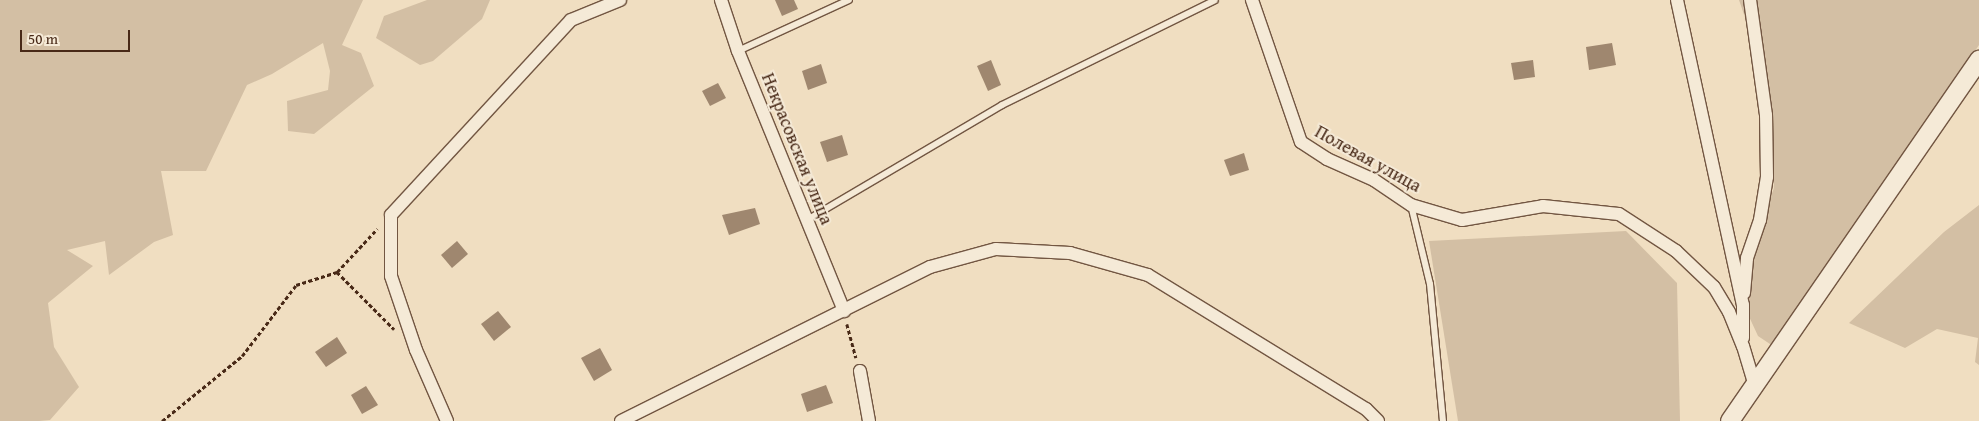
<!DOCTYPE html>
<html>
<head>
<meta charset="utf-8">
<style>
	body { margin:0 }
	#map { position:relative; width:1979px; height:421px; overflow:hidden; background:#f0dec1; font-family:"Gentium Book Plus",serif }
	div>[style] { position:absolute }
	[style*='--x'] { left:calc(var(--x)*1px); top:calc(var(--y)*1px); width:calc(var(--w)*1px); rotate:calc(var(--a)*1deg) }
	.green>* { inset:0; background:#d3bfa4 }
	.building>* { inset:0; background:#9f876f }
	.path>* { height:2.5px; margin-top:-1.25px; transform-origin:0; background:repeating-linear-gradient(90deg,#482917 0 4px,transparent 0 6.5px) }
	.roads { filter:drop-shadow(1px 0 #725642) drop-shadow(-1px 0 #725642) drop-shadow(0 1px #725642) drop-shadow(0 -1px #725642) }
	.lane>* { height:6px; margin:-3px; padding:0 3px; transform-origin:3px; border-radius:3px; background:#f5ead7 }
	.street>* { height:12px; margin:-6px; padding:0 6px; transform-origin:6px; border-radius:6px; background:#f5ead7 }
	.secondary>* { height:18px; margin:-9px; padding:0 9px; transform-origin:9px; border-radius:9px; background:#f5ead7 }
	span { translate:-50% -50%; white-space:nowrap; text-align:center; line-height:1.15; -webkit-text-stroke:4px #f5ead7; paint-order:stroke }
	.street-label { font-size:18px; color:#482917 }
	.scale { position:absolute; left:20px; top:30px; width:110px; height:22px; box-sizing:border-box; border:2px solid #482917; border-top:0; padding-left:6px; font-size:15px; line-height:18px; white-space:nowrap; color:#482917; -webkit-text-stroke:4px #f5ead7; paint-order:stroke }
</style>
</head>
<body>
<div id="map">
	<div class="green">
		<i style="clip-path:polygon(0 0,363px 0,342px 45px,361px 53px,374px 86px,314px 134px,288px 131px,287px 101px,328px 90px,330px 71px,323px 43px,272px 74px,247px 85px,206px 171px,161px 171px,173px 235px,154px 242px,109px 275px,105px 241px,67px 250px,93px 266px,48px 303px,54px 347px,79px 387px,50px 420px,39px 421px,0 421px)"></i>
		<i style="clip-path:polygon(427px 0,490px 0,482px 19px,433px 61px,420px 65px,376px 38px,384px 16px)"></i>
		<i style="clip-path:polygon(1739px 0,1979px 0,1979px 45px,1776px 348px,1758px 336px,1746px 310px,1741px 275px,1774px 188px,1772px 125px,1760px 61px)"></i>
		<i style="clip-path:polygon(1979px 205px,1979px 365px,1975px 362px,1978px 338px,1937px 329px,1905px 348px,1849px 323px,1944px 232px)"></i>
		<i style="clip-path:polygon(1626px 231px,1677px 283px,1680px 421px,1458px 421px,1429px 241px)"></i>
	</div>
	<div class="building">
		<i style="clip-path:polygon(775px 0,794px 0,798px 9px,782px 16px)"></i>
		<i style="clip-path:polygon(1612px 43px,1616px 65px,1589px 70px,1586px 47px)"></i>
		<i style="clip-path:polygon(991px 60px,1001px 85px,988px 91px,977px 66px)"></i>
		<i style="clip-path:polygon(1533px 60px,1535px 77px,1514px 80px,1511px 63px)"></i>
		<i style="clip-path:polygon(821px 64px,827px 83px,808px 90px,802px 71px)"></i>
		<i style="clip-path:polygon(718px 83px,726px 98px,710px 106px,702px 91px)"></i>
		<i style="clip-path:polygon(842px 135px,848px 155px,827px 162px,820px 142px)"></i>
		<i style="clip-path:polygon(1244px 153px,1249px 170px,1230px 176px,1224px 160px)"></i>
		<i style="clip-path:polygon(755px 208px,760px 224px,729px 235px,722px 215px)"></i>
		<i style="clip-path:polygon(457px 241px,468px 254px,452px 268px,441px 255px)"></i>
		<i style="clip-path:polygon(498px 311px,511px 327px,494px 341px,481px 324px)"></i>
		<i style="clip-path:polygon(337px 337px,347px 353px,326px 367px,315px 352px)"></i>
		<i style="clip-path:polygon(600px 348px,612px 370px,594px 381px,581px 358px)"></i>
		<i style="clip-path:polygon(826px 385px,833px 403px,807px 412px,801px 394px)"></i>
		<i style="clip-path:polygon(366px 386px,378px 405px,362px 414px,351px 395px)"></i>
	</div>
	<div class="path">
		<i style="--x:337;--y:272;--w:81;--a:45"></i>
		<i style="--x:847;--y:324;--w:35;--a:75"></i>
		<i style="--x:162;--y:421;--w:103;--a:-39.1"></i>
		<i style="--x:242;--y:356;--w:89;--a:-52.7"></i>
		<i style="--x:296;--y:285;--w:43;--a:-17.6"></i>
		<i style="--x:337;--y:272;--w:59;--a:-47.1"></i>
	</div>
	<div class="roads">
		<div class="lane">
			<i style="--x:738;--y:51;--w:122;--a:-24.7"></i>
			<i style="--x:1411;--y:205;--w:81;--a:76.5"></i>
			<i style="--x:1430;--y:284;--w:138;--a:84.6"></i>
			<i style="--x:807;--y:220;--w:226;--a:-30.5"></i>
			<i style="--x:1002;--y:105;--w:237;--a:-26.2"></i>
		</div>
		<div class="street">
			<i style="--x:721;--y:0;--w:54;--a:71.6"></i>
			<i style="--x:738;--y:51;--w:281;--a:67.8"></i>
			<i style="--x:1252;--y:0;--w:150;--a:71"></i>
			<i style="--x:1301;--y:142;--w:31;--a:33"></i>
			<i style="--x:1327;--y:159;--w:51;--a:24.1"></i>
			<i style="--x:1374;--y:180;--w:45;--a:34"></i>
			<i style="--x:1411;--y:205;--w:53;--a:16.4"></i>
			<i style="--x:1462;--y:220;--w:82;--a:-9.8"></i>
			<i style="--x:1543;--y:206;--w:76;--a:6"></i>
			<i style="--x:1619;--y:214;--w:68;--a:33"></i>
			<i style="--x:1676;--y:251;--w:52;--a:43.5"></i>
			<i style="--x:1714;--y:287;--w:29;--a:59"></i>
			<i style="--x:1729;--y:312;--w:37;--a:68"></i>
			<i style="--x:1743;--y:346;--w:42;--a:73.3"></i>
			<i style="--x:1677;--y:0;--w:312;--a:77.8"></i>
			<i style="--x:1743;--y:305;--w:33;--a:90"></i>
			<i style="--x:1744;--y:293;--w:35;--a:-85"></i>
			<i style="--x:1747;--y:258;--w:40;--a:-71.1"></i>
			<i style="--x:1760;--y:220;--w:44;--a:-80.8"></i>
			<i style="--x:1767;--y:177;--w:62;--a:-90.9"></i>
			<i style="--x:1766;--y:115;--w:116;--a:-97.9"></i>
			<i style="--x:860;--y:371;--w:51;--a:79.8"></i>
			<i style="--x:447;--y:421;--w:77;--a:-113.6"></i>
			<i style="--x:416;--y:350;--w:78;--a:-108.7"></i>
			<i style="--x:391;--y:276;--w:61;--a:-90"></i>
			<i style="--x:391;--y:215;--w:265;--a:-47.3"></i>
			<i style="--x:571;--y:20;--w:53;--a:-22.2"></i>
			<i style="--x:621;--y:421;--w:345;--a:-26.5"></i>
			<i style="--x:930;--y:267;--w:68;--a:-15.3"></i>
			<i style="--x:996;--y:249;--w:74;--a:3.1"></i>
			<i style="--x:1070;--y:253;--w:81;--a:15.8"></i>
			<i style="--x:1148;--y:275;--w:256;--a:31.6"></i>
			<i style="--x:1366;--y:409;--w:17;--a:45"></i>
		</div>
		<div class="secondary">
			<i style="--x:1730;--y:421;--w:439;--a:-55.4"></i>
		</div>
	</div>
	<div class="street-label">
		<span style="left:797px;top:149px;rotate:68deg">Некрасовская улица</span>
		<span style="left:1368px;top:159px;rotate:29deg">Полевая улица</span>
	</div>
	<div class="scale">50 m</div>
</div>
</body>
</html>
